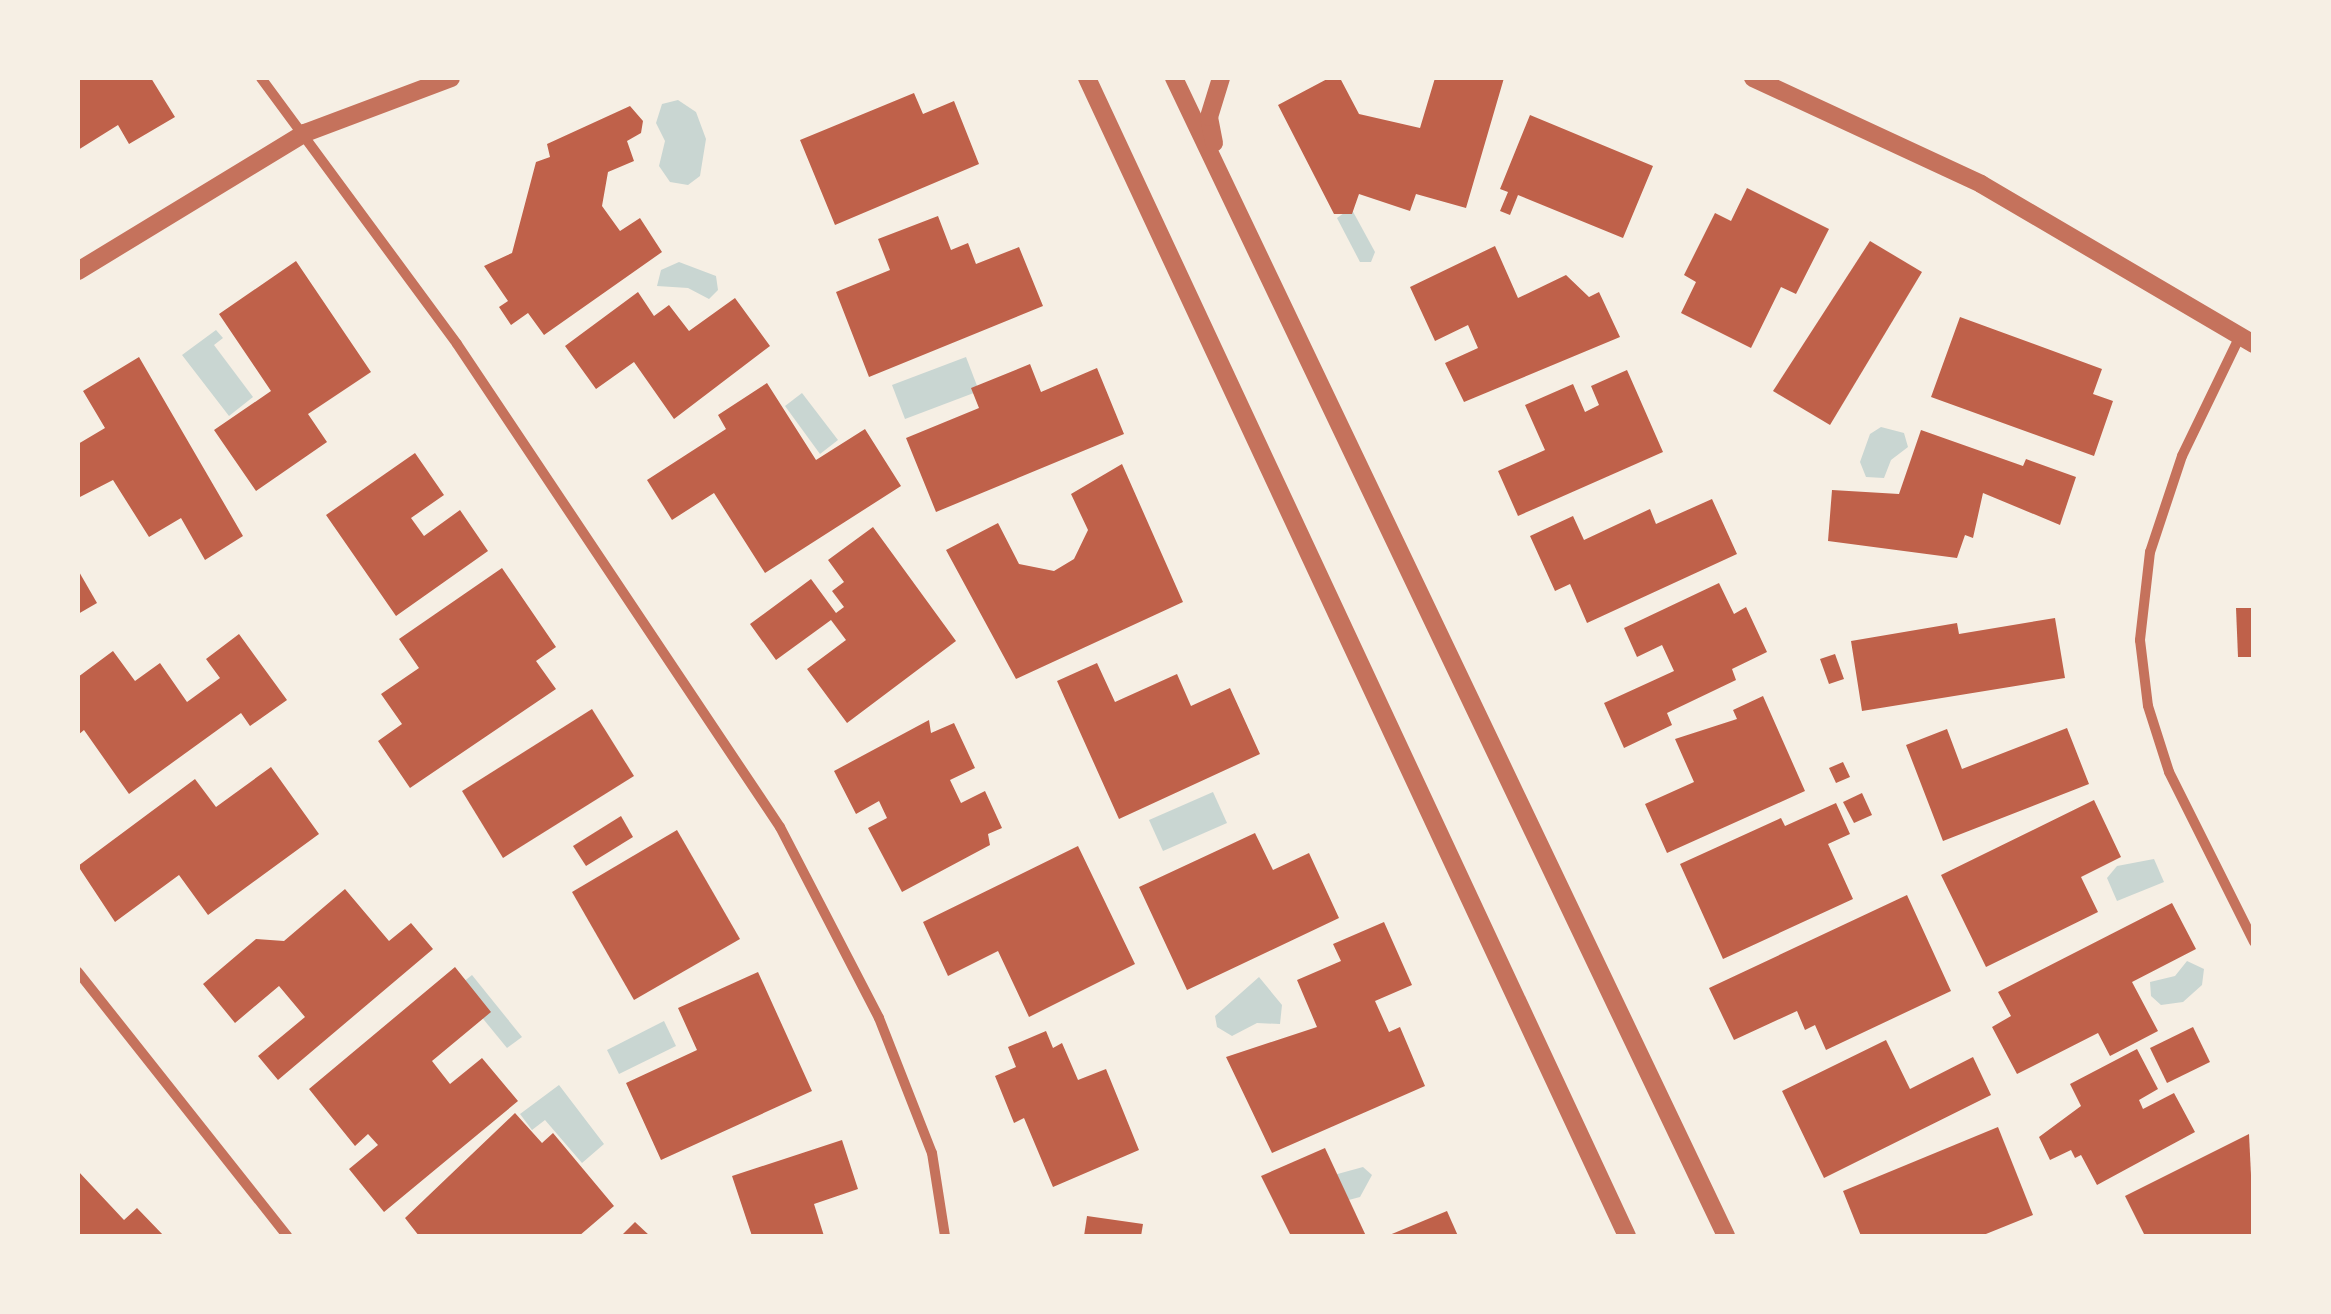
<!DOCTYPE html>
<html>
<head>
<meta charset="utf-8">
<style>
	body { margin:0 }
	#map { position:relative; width:2331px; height:1314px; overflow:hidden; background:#f6efe4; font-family:"Space Grotesk",sans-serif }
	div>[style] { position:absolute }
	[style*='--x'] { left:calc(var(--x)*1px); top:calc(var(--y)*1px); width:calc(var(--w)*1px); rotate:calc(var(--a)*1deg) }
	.water>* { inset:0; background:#c9d6d2 }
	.building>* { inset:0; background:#bf614a }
	.minor>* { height:10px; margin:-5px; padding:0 5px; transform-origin:5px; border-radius:5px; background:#c5725c }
	.tertiary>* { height:18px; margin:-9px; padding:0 9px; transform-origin:9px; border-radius:9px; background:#c5725c }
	span { translate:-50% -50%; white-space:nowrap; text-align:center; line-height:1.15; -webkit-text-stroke:10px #f6efe4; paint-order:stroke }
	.frame { position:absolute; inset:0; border:80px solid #f6efe4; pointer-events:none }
</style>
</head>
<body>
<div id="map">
	<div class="water">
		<i style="clip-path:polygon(678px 100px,696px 112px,706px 139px,700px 176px,688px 185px,670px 182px,659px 166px,665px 141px,656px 123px,662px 104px)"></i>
		<i style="clip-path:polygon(1351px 208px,1375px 252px,1371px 262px,1360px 262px,1337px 218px)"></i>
		<i style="clip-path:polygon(679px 262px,716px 276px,718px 290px,709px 299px,688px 288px,657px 286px,661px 270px)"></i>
		<i style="clip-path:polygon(216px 330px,223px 338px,214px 345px,253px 397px,229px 416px,182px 355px)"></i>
		<i style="clip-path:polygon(966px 357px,979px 391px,905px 419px,892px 385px)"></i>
		<i style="clip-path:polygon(802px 393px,838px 440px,820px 454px,785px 406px)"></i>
		<i style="clip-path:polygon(1881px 427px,1904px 433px,1908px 447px,1891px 460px,1884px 478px,1866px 477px,1860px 462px,1870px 434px)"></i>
		<i style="clip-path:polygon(1213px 792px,1227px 823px,1163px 851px,1149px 820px)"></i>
		<i style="clip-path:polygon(2154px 859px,2164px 882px,2117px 901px,2107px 878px,2117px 866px)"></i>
		<i style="clip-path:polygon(2187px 961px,2204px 969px,2202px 985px,2183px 1002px,2161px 1005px,2151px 996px,2150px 982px,2175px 976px)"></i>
		<i style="clip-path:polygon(472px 975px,522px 1037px,507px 1048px,457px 987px)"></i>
		<i style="clip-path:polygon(1259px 977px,1282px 1005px,1280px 1024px,1257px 1023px,1232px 1036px,1217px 1027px,1215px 1016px)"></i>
		<i style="clip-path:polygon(664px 1021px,676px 1046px,619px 1074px,607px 1050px)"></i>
		<i style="clip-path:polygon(559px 1085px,604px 1144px,582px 1163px,545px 1120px,532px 1130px,520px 1114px)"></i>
		<i style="clip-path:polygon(1363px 1167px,1372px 1175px,1360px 1197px,1345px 1201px,1323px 1178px)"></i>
	</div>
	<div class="building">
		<i style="clip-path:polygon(78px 78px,151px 78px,175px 117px,129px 144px,118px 125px,78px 150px)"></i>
		<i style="clip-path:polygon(1329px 78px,1340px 78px,1359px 114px,1420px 128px,1435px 78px,1504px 78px,1466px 208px,1416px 194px,1410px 211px,1359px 194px,1352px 214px,1334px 214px,1278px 105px)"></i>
		<i style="clip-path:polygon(914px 93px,923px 114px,954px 101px,979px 164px,835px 225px,800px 140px)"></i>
		<i style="clip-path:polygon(630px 106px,643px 121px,641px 133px,627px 141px,634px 161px,608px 172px,602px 206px,620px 231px,640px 218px,662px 252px,544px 335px,528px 313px,511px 325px,499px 307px,508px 301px,484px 266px,512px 253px,536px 162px,550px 157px,547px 144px)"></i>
		<i style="clip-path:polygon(1530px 115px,1653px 166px,1623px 238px,1518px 195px,1510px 215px,1500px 211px,1508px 192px,1500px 189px)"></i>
		<i style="clip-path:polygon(1747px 188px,1829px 229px,1796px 294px,1781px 287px,1751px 348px,1681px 313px,1696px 282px,1684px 275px,1715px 213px,1731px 221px)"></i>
		<i style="clip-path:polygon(938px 216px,951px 250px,968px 243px,976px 264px,1019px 247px,1043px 306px,869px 377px,836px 292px,890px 270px,878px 239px)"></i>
		<i style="clip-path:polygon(1870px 241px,1922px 272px,1830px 425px,1773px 391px)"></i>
		<i style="clip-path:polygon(1495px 246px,1518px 298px,1566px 275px,1589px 297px,1599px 292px,1620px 337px,1464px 402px,1445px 363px,1478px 348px,1468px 325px,1435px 341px,1410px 287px)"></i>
		<i style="clip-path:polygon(296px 261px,371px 372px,308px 414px,327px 442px,256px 491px,214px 430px,271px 391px,219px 314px)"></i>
		<i style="clip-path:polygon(638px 292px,654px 316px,669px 305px,689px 331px,735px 298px,770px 346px,674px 419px,634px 362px,596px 389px,565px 346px)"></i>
		<i style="clip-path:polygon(1960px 317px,2102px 369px,2093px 394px,2113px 401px,2094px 456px,1931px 397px)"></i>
		<i style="clip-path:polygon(139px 357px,243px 536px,205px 560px,181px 518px,149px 537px,113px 480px,78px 498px,78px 444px,105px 428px,83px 391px)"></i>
		<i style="clip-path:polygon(1030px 364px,1041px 392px,1097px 368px,1124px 434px,936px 512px,906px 438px,979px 408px,971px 388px)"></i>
		<i style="clip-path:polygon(1627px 370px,1663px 452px,1518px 516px,1498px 471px,1545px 450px,1525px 405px,1573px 384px,1585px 412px,1599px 405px,1591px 386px)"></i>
		<i style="clip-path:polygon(767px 383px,816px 460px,865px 429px,901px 486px,765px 573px,714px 493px,672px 520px,647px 480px,726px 429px,718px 415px)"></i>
		<i style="clip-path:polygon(1921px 430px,2023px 466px,2026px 459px,2076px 477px,2060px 525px,1983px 493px,1973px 538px,1965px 535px,1957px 558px,1828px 541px,1832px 490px,1899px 494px)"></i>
		<i style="clip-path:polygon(415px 453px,444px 495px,411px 518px,424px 536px,460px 510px,488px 551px,396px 616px,326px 515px)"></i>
		<i style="clip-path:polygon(1122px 464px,1183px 602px,1016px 679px,946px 550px,998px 523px,1019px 564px,1054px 571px,1074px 559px,1088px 530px,1071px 494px)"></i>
		<i style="clip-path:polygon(1712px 499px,1737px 554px,1587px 623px,1570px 584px,1555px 591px,1530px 536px,1573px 516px,1584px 540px,1650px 509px,1656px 524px)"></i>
		<i style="clip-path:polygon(873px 527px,956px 641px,847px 723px,807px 669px,846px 640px,831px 620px,776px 660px,750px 624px,811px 579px,836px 613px,844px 607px,832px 591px,844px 582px,828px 560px)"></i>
		<i style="clip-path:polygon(502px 568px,556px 647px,536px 661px,556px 689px,410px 788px,378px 741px,402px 724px,381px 694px,419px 668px,399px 639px)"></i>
		<i style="clip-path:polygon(78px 570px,97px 603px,78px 614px)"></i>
		<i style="clip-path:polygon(1719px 583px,1734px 614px,1746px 607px,1767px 652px,1732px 669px,1736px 680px,1667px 713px,1672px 725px,1624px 748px,1604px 703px,1674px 671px,1662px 645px,1637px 657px,1624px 628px)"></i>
		<i style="clip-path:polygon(2236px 608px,2254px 608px,2254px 657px,2238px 657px)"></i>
		<i style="clip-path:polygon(2055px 618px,2065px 678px,1862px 711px,1851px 641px,1957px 623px,1959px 634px)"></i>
		<i style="clip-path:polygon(239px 634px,287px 700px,250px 726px,241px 713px,129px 794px,84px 730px,78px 735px,78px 677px,113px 651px,135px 681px,160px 663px,187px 702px,220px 678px,206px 659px)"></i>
		<i style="clip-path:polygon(1835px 654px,1844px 679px,1829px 684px,1820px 659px)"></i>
		<i style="clip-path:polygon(1097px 663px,1115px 702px,1177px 674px,1191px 706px,1230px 688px,1260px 754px,1119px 819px,1057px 681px)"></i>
		<i style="clip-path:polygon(1763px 696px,1805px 791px,1667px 853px,1645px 804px,1694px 782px,1675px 739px,1737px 719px,1733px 710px)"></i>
		<i style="clip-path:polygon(592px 709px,634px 776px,503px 858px,462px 791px)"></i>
		<i style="clip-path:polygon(929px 720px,931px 733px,954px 723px,975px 768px,950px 780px,961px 803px,985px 791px,1002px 828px,988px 834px,990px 845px,902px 892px,868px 828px,887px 818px,879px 801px,856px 814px,834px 771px)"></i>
		<i style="clip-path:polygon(2067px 728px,2089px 784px,1943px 841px,1906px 745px,1947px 729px,1962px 769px)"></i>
		<i style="clip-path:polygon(1843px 762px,1850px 777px,1836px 783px,1829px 768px)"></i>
		<i style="clip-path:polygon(271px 767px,319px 834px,208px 915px,179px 875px,115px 922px,78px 866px,195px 779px,216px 807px)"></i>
		<i style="clip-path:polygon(1862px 793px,1872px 815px,1854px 823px,1843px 802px)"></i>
		<i style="clip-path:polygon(2094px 800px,2121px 857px,2081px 877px,2098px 912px,1986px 967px,1941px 875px)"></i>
		<i style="clip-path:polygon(1836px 803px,1850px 834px,1828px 844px,1853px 899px,1723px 959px,1680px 864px,1781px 818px,1785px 826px)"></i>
		<i style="clip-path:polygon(621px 816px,633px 837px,586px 866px,573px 846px)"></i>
		<i style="clip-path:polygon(677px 830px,740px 939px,634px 1000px,572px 892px)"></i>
		<i style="clip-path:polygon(1255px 833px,1273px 870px,1309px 853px,1339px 918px,1187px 990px,1139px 887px)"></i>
		<i style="clip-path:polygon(1078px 846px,1135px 964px,1029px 1017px,998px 951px,948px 976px,923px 922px)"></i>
		<i style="clip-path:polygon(345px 889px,389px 941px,411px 923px,433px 949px,278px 1080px,258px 1056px,305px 1017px,279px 986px,235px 1023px,203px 984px,256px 939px,284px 941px)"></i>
		<i style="clip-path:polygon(1907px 895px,1951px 991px,1826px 1050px,1815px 1025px,1805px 1030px,1797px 1011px,1734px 1040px,1709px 988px)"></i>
		<i style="clip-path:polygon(2172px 903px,2196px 949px,2132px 982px,2158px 1031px,2110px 1056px,2098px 1033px,2017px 1074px,1992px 1027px,2011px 1016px,1998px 992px)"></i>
		<i style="clip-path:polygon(1384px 922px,1412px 985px,1375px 1001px,1389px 1032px,1400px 1027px,1425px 1086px,1272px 1153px,1226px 1057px,1317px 1027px,1297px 980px,1341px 961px,1333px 944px)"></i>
		<i style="clip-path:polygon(455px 967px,491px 1012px,432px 1061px,450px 1084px,482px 1058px,518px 1101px,384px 1212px,349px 1169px,378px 1145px,368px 1134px,355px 1146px,309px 1089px)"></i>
		<i style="clip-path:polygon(758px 972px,812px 1091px,661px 1160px,626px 1083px,697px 1050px,678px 1008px)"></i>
		<i style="clip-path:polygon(2193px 1027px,2210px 1062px,2167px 1083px,2150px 1048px)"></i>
		<i style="clip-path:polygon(1046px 1031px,1053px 1048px,1062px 1043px,1078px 1080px,1106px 1069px,1139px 1150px,1053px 1187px,1024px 1118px,1014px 1123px,995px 1076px,1016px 1067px,1008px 1047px)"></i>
		<i style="clip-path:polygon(1886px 1040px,1910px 1089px,1973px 1057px,1991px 1095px,1824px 1178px,1782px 1091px)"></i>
		<i style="clip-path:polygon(2137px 1049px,2158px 1089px,2139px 1100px,2143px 1109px,2174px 1093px,2195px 1132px,2097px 1185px,2081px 1155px,2075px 1158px,2071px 1150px,2050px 1160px,2039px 1137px,2081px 1106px,2070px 1084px)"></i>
		<i style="clip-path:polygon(515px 1113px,542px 1143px,553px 1133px,614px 1206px,579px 1236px,419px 1236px,405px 1218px)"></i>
		<i style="clip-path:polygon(1998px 1127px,2033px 1215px,1981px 1236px,1861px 1236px,1843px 1191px)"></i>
		<i style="clip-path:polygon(2249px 1134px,2254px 1236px,2145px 1236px,2125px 1196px)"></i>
		<i style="clip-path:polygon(842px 1140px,858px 1189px,814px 1204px,824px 1236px,752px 1236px,732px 1176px)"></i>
		<i style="clip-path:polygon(1325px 1148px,1366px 1236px,1291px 1236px,1261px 1176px)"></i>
		<i style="clip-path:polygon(78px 1171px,124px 1220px,137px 1208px,164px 1236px,78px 1236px)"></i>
		<i style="clip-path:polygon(1447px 1211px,1458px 1236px,1387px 1236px)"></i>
		<i style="clip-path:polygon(1087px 1216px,1143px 1224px,1141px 1236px,1084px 1236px)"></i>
		<i style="clip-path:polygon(635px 1222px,650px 1236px,621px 1236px)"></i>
	</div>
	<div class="minor">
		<i style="--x:261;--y:78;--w:330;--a:53.6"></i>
		<i style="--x:457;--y:344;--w:581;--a:56.23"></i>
		<i style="--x:780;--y:827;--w:215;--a:62.6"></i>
		<i style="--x:879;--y:1018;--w:145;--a:68.6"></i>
		<i style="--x:932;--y:1153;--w:84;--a:81.1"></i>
		<i style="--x:2240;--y:336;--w:133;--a:115.8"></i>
		<i style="--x:2182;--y:456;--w:101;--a:108.4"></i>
		<i style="--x:2150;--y:552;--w:89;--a:96.5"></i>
		<i style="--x:2140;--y:640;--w:66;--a:83.1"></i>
		<i style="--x:2148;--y:706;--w:69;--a:72.3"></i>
		<i style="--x:2169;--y:772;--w:190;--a:63.4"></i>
		<i style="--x:78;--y:972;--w:337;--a:51.6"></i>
	</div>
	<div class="tertiary">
		<i style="--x:1087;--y:78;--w:1278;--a:65"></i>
		<i style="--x:1174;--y:78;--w:1283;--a:64.51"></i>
		<i style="--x:1753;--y:78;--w:251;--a:24.9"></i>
		<i style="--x:1981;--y:184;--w:316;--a:30.4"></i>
		<i style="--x:1214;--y:143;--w:26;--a:-101"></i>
		<i style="--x:1209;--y:117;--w:41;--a:-72.9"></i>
		<i style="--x:78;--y:271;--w:266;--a:-31.3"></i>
		<i style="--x:305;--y:133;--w:156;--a:-20.6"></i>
	</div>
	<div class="frame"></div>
</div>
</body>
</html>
